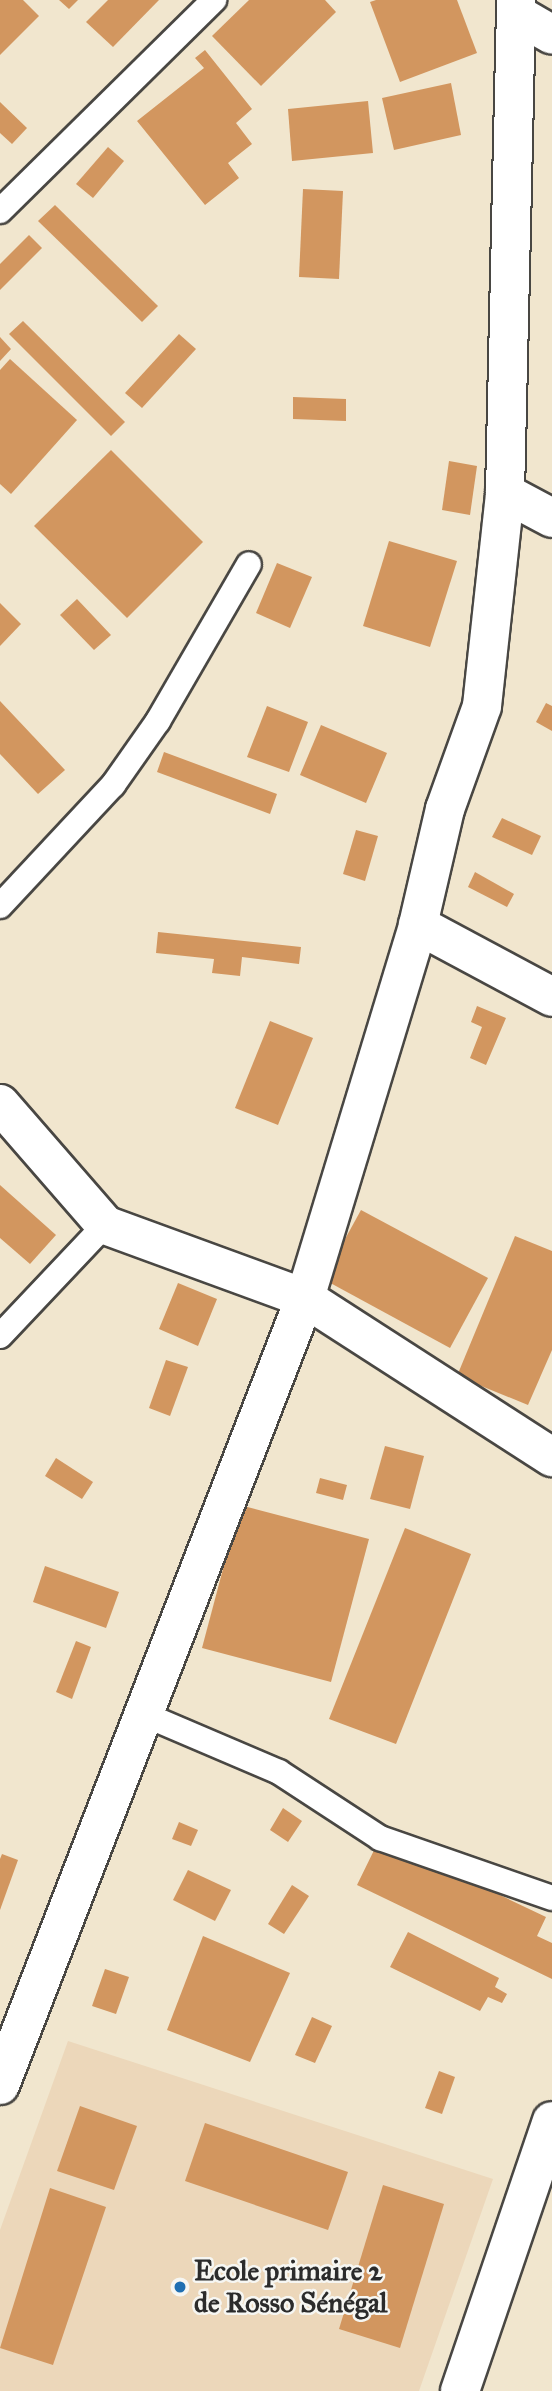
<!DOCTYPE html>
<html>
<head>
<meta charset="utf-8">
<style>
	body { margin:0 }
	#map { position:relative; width:552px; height:2391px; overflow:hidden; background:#f1e6ce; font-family:"IM FELL Great Primer",serif }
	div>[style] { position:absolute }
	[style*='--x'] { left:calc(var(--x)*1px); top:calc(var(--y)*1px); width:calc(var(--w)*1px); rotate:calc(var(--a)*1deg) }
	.built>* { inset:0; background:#ecd7ba }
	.building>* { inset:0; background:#d2965f }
	.roads { filter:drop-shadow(2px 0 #494743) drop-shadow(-2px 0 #494743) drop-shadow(0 2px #494743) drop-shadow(0 -2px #494743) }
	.service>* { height:24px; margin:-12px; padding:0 12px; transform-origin:12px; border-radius:12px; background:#fff }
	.minor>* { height:38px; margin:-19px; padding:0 19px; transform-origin:19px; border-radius:19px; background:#fff }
	.dots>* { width:19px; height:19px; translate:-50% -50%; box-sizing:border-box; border:4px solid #f6f6f2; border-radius:50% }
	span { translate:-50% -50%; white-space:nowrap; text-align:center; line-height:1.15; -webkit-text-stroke:5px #f6f6f2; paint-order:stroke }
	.poi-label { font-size:28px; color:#2b2b2b; font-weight:700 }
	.left { translate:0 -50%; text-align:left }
</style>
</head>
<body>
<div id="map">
	<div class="built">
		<i style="clip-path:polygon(68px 2041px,493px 2179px,419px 2391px,0 2391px,0 2230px)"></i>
	</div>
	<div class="building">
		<i style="clip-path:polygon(0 0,23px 0,39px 16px,0 55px)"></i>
		<i style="clip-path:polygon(59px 0,78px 0,69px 9px)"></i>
		<i style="clip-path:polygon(108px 0,159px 0,113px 47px,86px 22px)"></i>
		<i style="clip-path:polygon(249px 0,325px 0,336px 12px,261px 86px,212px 36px)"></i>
		<i style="clip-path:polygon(376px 0,457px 0,477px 53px,400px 82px,370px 2px)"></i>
		<i style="clip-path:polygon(205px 50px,252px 109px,236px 123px,252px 144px,228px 163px,239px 178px,205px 205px,137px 121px,204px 68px,195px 58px)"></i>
		<i style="clip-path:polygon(451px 83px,461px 135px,394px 150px,382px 98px)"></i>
		<i style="clip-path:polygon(368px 101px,373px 153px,292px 161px,288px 109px)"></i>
		<i style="clip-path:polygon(0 102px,27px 128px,12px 144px,0 133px)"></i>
		<i style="clip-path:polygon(108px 147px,124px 161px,93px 198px,76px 184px)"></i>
		<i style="clip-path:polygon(303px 189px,343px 191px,339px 279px,299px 277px)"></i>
		<i style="clip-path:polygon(55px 205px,158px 306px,142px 322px,38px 221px)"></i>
		<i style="clip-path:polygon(29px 235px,42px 248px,0 290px,0 264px)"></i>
		<i style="clip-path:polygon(23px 321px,125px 422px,111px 436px,9px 334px)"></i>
		<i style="clip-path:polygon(179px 334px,196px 349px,142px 408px,125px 393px)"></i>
		<i style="clip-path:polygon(0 337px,11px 349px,0 361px)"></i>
		<i style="clip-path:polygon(10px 359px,77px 420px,11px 494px,0 484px,0 370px)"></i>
		<i style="clip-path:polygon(293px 397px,346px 399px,346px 421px,293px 419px)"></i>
		<i style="clip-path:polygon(111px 450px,203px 542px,127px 618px,34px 526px)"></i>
		<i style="clip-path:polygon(449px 461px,477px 466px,470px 515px,442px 510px)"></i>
		<i style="clip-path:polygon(389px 541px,457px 561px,430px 647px,363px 626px)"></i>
		<i style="clip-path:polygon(277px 563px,312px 577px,290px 628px,256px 613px)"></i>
		<i style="clip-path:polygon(77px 599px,111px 635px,94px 650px,60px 615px)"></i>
		<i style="clip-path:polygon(0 603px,21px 624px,0 646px)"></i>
		<i style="clip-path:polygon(0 701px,65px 770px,38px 794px,0 754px)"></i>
		<i style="clip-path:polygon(546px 703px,552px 706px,552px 731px,536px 722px)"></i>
		<i style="clip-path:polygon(267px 706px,308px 722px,289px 772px,247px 757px)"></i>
		<i style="clip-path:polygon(321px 725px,387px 753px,366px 803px,300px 775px)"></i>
		<i style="clip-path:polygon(164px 752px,277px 794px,270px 814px,157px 772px)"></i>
		<i style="clip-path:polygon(502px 818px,541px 836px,532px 855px,492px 837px)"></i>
		<i style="clip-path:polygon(356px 830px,378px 836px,365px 881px,343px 874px)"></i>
		<i style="clip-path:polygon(475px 872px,514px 894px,507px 907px,468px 887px)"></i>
		<i style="clip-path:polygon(158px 932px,301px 947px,299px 964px,242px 957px,240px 976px,212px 973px,214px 959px,156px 953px)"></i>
		<i style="clip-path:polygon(477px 1006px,506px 1018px,486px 1065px,470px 1058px,482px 1027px,471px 1022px)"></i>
		<i style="clip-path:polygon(270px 1021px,313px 1038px,278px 1125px,235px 1108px)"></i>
		<i style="clip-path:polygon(0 1185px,56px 1235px,30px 1264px,0 1238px)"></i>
		<i style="clip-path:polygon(361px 1210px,488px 1278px,450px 1348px,323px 1279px)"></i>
		<i style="clip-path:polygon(515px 1236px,552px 1251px,552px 1350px,528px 1405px,457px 1376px)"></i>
		<i style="clip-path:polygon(178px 1283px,217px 1299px,198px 1346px,159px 1329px)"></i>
		<i style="clip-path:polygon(166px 1360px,188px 1367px,170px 1416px,149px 1408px)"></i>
		<i style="clip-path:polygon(385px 1446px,424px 1456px,410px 1509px,370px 1499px)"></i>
		<i style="clip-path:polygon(56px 1458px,93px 1482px,82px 1499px,45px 1476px)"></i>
		<i style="clip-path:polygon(320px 1478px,347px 1485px,343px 1500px,316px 1493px)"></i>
		<i style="clip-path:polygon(240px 1505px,369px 1539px,331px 1682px,202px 1648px)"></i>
		<i style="clip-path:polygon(405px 1528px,471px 1554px,396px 1744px,329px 1719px)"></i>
		<i style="clip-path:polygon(45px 1566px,119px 1592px,106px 1628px,33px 1602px)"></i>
		<i style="clip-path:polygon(76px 1641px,91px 1647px,72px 1699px,56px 1692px)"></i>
		<i style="clip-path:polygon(283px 1808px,302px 1821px,288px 1842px,270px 1830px)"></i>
		<i style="clip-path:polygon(179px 1822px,198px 1830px,191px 1846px,172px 1839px)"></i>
		<i style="clip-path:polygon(380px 1838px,546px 1917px,537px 1936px,552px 1943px,552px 1979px,357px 1885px)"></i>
		<i style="clip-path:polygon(2px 1854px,18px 1860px,0 1910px,0 1859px)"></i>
		<i style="clip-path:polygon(188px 1870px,231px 1890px,215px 1921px,173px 1900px)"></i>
		<i style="clip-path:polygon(292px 1885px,309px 1896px,284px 1934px,268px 1924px)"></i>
		<i style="clip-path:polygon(408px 1932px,499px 1978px,495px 1987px,507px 1994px,502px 2003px,488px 1997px,480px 2011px,390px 1967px)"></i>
		<i style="clip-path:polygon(203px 1936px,290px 1973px,250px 2062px,167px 2030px)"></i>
		<i style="clip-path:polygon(105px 1969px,129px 1977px,116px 2014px,92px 2006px)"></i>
		<i style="clip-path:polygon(312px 2017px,332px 2026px,315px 2063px,295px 2055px)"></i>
		<i style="clip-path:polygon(439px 2071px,455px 2077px,442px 2114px,425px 2108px)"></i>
		<i style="clip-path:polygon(80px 2106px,137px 2126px,114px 2190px,57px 2171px)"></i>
		<i style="clip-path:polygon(205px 2123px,348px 2172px,328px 2230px,185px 2181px)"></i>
		<i style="clip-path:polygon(383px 2185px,444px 2204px,400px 2348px,339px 2329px)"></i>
		<i style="clip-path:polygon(50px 2188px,106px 2207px,53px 2365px,0 2348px)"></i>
	</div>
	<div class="roads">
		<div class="service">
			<i style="--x:0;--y:211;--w:301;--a:-44.6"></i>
			<i style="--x:0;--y:906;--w:166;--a:-47"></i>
			<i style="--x:113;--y:785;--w:78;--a:-54.9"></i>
			<i style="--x:158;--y:721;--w:181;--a:-59.9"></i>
			<i style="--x:0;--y:1336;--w:153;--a:-46.6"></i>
			<i style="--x:143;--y:1714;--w:148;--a:23.1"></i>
			<i style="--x:279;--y:1772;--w:121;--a:33.2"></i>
			<i style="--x:380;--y:1838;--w:182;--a:19.2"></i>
		</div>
		<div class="minor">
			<i style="--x:518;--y:15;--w:39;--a:30"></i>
			<i style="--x:505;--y:493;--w:53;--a:28"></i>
			<i style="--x:418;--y:925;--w:152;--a:28.2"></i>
			<i style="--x:0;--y:1104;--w:160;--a:49"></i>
			<i style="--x:105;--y:1225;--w:213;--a:20.1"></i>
			<i style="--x:305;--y:1298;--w:294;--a:32.8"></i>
			<i style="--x:0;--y:2085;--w:844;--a:-68.82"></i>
			<i style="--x:305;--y:1298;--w:390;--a:-73.1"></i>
			<i style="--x:418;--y:925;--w:119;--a:-76.9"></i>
			<i style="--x:445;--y:809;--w:109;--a:-70.2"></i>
			<i style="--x:482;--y:706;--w:214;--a:-83.8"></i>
			<i style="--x:505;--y:493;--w:493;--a:-88.7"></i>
			<i style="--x:460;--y:2391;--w:285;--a:-71.2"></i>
		</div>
	</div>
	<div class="dots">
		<i style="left:180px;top:2287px;background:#1f6fb2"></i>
	</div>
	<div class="poi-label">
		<span class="left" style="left:194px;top:2287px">Ecole primaire 2<br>de Rosso Sénégal</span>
	</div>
</div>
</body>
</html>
